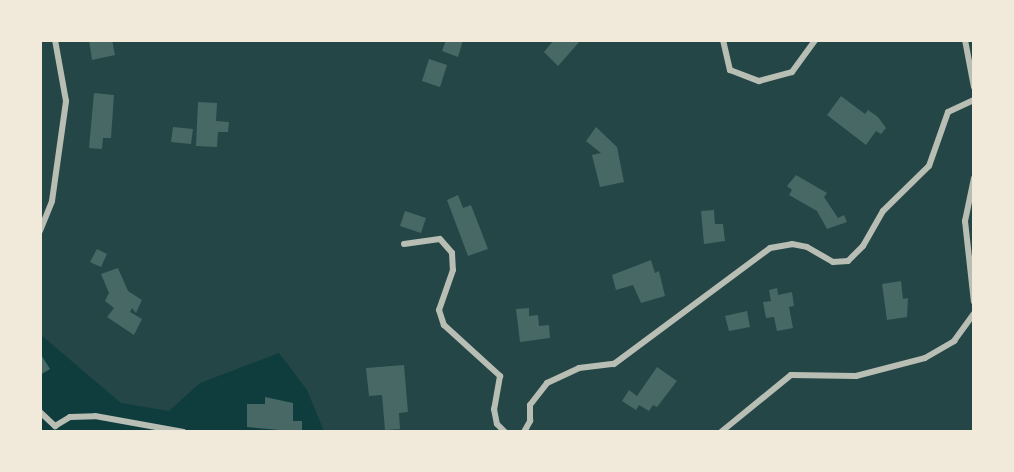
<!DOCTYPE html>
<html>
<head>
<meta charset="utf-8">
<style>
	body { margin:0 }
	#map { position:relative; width:1014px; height:472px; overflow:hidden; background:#0f3d3e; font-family:"Roboto Condensed",sans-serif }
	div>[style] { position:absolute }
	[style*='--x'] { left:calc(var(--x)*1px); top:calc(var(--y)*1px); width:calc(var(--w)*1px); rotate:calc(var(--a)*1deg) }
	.green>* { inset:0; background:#244646 }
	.building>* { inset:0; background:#486865 }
	.minor>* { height:6px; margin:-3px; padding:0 3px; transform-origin:3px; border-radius:3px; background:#b8beb3 }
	span { translate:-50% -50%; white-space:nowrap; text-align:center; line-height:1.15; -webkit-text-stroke:4.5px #f1e9da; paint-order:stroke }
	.frame { position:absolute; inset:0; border:42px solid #f1e9da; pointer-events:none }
</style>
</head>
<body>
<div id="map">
	<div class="green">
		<i style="clip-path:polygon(41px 41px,973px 41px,973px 431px,324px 431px,307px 390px,279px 353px,200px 383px,169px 411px,121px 403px,41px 335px)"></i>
	</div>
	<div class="building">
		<i style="clip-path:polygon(89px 40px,112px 40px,115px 55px,92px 60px)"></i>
		<i style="clip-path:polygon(446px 40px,463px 40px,458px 57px,442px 51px)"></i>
		<i style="clip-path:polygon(554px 40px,581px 40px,558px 66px,544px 52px)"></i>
		<i style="clip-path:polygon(429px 59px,447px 65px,440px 87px,422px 81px)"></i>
		<i style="clip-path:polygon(94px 93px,114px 95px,111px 138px,103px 138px,102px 149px,89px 148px)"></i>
		<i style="clip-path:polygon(841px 96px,865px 114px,868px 110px,878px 117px,886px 128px,881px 134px,876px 131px,866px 145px,827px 115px)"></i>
		<i style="clip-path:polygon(198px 102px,217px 103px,216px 121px,229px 122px,228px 132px,218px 132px,217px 147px,196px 146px)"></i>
		<i style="clip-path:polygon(173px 127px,193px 129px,191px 144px,171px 142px)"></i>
		<i style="clip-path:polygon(596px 127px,617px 147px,624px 182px,600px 187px,592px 155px,601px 153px,586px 141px)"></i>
		<i style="clip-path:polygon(796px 175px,827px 193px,824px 197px,838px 218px,844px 215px,847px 222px,827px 229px,817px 211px,789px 195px,792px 190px,787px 186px)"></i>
		<i style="clip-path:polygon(458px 195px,463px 208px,471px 205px,488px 249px,468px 256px,447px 200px)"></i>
		<i style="clip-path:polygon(714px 210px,715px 224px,723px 224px,725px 241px,704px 244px,701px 211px)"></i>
		<i style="clip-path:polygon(405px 211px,426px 218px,421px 233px,400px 226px)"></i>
		<i style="clip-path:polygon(97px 249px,107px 254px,101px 267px,90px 262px)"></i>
		<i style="clip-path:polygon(651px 260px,655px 273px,659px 271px,665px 296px,641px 303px,633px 285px,616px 290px,612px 275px)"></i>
		<i style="clip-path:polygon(118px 268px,128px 291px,142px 300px,136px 313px,132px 308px,130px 312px,142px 319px,134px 335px,107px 317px,114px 308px,105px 301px,109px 293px,101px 274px)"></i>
		<i style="clip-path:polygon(901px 281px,903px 299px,908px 298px,907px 317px,887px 320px,882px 284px)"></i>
		<i style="clip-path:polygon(777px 288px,778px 295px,792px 292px,794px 306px,789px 307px,793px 328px,777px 331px,774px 317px,766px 318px,763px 302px,771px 301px,769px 290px)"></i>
		<i style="clip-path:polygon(529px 308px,529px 316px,538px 315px,539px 326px,549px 325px,550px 338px,520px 342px,516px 309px)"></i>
		<i style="clip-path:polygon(747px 311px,750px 327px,729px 331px,725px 316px)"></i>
		<i style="clip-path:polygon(40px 353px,50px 369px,40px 375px)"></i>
		<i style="clip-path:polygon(404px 365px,408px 412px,399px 413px,400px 429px,385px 430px,382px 395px,369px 396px,366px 368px)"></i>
		<i style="clip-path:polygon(657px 367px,677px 381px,657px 407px,653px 405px,649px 411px,639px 405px,636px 410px,622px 401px,629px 390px,637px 396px)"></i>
		<i style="clip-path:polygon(265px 397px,293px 403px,293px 421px,302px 421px,302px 432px,247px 427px,247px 404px,265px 404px)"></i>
	</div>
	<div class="minor">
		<i style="--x:723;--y:40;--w:31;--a:77"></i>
		<i style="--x:730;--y:70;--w:31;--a:21"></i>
		<i style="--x:759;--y:81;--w:34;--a:-15"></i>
		<i style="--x:792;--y:72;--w:39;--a:-54"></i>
		<i style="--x:965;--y:40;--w:48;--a:79.2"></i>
		<i style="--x:974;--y:178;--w:44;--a:101.8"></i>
		<i style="--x:965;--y:221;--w:81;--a:83.7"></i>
		<i style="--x:40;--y:231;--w:32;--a:-68"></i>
		<i style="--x:52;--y:201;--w:101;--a:-82"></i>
		<i style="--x:66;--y:101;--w:62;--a:-100.2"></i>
		<i style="--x:404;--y:244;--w:36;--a:-8"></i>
		<i style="--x:440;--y:239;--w:18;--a:49"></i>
		<i style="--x:452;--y:253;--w:17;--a:87"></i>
		<i style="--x:453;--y:270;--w:42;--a:109.3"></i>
		<i style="--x:439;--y:310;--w:16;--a:72"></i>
		<i style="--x:444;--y:325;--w:76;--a:42.3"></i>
		<i style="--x:500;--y:376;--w:34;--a:100"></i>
		<i style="--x:494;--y:409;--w:15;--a:79"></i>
		<i style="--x:497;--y:424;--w:11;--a:45"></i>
		<i style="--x:40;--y:412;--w:21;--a:43"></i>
		<i style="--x:55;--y:426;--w:17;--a:-31"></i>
		<i style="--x:70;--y:417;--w:25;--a:-2"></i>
		<i style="--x:95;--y:416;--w:90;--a:10.2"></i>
		<i style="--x:524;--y:432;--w:13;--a:-61"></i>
		<i style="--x:530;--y:421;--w:16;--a:-90"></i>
		<i style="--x:530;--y:405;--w:28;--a:-52"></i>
		<i style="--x:547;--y:383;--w:35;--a:-25"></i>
		<i style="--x:579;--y:368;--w:35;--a:-7"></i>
		<i style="--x:614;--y:364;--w:194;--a:-36.6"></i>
		<i style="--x:770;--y:248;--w:22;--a:-10"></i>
		<i style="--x:792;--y:244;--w:15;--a:11"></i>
		<i style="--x:807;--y:247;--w:30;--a:30"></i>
		<i style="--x:833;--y:262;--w:15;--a:-4"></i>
		<i style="--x:848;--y:261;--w:21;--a:-45"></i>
		<i style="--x:863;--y:246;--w:40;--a:-60.3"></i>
		<i style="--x:883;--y:211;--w:64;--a:-44.4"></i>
		<i style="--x:929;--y:166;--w:57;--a:-70.6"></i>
		<i style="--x:948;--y:112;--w:29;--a:-25"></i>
		<i style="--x:721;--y:432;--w:90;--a:-39.2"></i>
		<i style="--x:791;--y:375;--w:65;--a:0.9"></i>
		<i style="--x:856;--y:376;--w:71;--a:-14.6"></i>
		<i style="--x:925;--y:358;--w:34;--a:-30"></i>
		<i style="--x:954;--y:341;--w:34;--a:-54"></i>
	</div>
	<div class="frame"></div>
</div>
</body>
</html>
